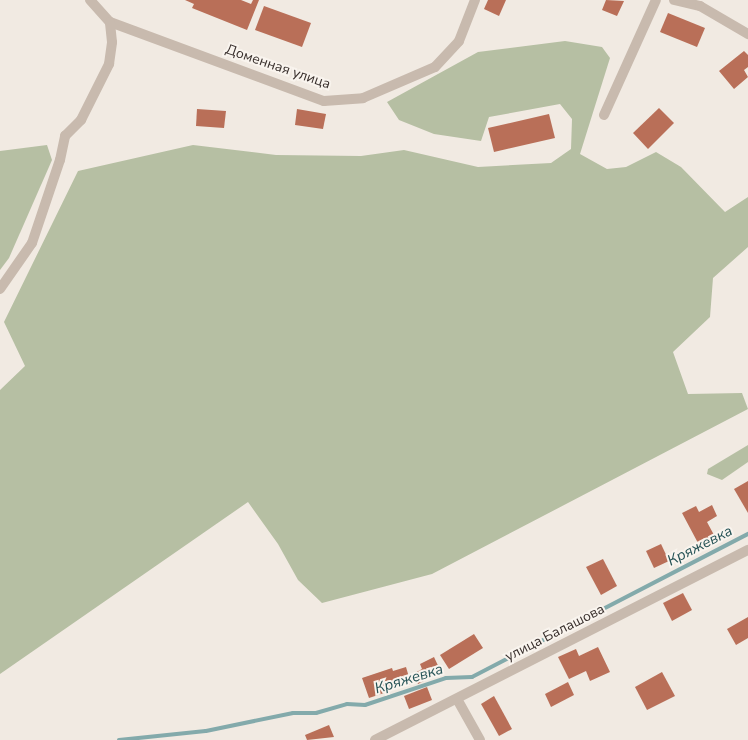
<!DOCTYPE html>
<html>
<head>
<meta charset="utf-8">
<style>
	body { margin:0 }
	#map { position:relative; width:748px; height:740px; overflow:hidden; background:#f1eae2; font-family:"Nunito Sans",sans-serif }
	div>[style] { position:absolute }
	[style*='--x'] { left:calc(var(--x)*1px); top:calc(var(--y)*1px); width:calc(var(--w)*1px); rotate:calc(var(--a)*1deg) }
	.green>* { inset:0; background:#b6bfa3 }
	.stream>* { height:4px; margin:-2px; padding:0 2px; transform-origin:2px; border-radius:2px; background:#83aaab }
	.building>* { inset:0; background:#b96f58 }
	.minor>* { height:10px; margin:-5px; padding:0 5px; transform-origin:5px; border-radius:5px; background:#c8baae }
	span { translate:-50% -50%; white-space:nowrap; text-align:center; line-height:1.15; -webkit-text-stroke:4px #f9f4ee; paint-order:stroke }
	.street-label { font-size:14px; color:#382f2c }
	.water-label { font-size:15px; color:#255255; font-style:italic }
</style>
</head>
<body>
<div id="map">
	<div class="green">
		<i style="clip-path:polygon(565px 41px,602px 47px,610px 58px,580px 154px,607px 169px,626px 167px,656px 152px,681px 167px,725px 212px,748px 197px,748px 247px,713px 278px,710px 317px,673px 352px,688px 394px,742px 393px,748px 409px,432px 574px,322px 603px,298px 580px,278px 544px,248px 502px,0 674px,0 390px,25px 366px,4px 322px,78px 171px,193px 145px,276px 155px,361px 156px,404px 150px,478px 167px,551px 163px,571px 149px,572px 119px,560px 104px,489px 117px,481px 141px,434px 134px,399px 120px,387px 102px,478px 52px)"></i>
		<i style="clip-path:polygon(47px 145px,52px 160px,9px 258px,0 270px,0 151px)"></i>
		<i style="clip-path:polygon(748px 445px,748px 462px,722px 480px,707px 474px,708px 469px)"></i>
	</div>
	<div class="stream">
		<i style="--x:119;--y:740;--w:87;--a:-5.9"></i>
		<i style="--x:206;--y:731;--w:89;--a:-11.7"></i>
		<i style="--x:293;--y:713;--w:23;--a:0"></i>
		<i style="--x:316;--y:713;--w:32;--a:-16"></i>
		<i style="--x:347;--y:704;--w:18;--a:3"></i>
		<i style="--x:365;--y:705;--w:85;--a:-18.4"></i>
		<i style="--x:446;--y:678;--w:26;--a:-2"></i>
		<i style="--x:472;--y:677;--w:311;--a:-27.4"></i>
	</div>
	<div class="building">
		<i style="clip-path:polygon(185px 0,241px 0,251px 4px,253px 0,259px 0,247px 30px,192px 8px,194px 4px)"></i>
		<i style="clip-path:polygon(488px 0,506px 0,499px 16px,484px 9px)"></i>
		<i style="clip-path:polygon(606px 0,624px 1px,617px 16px,602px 10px)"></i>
		<i style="clip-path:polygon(264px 6px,311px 23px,302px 47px,255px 30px)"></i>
		<i style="clip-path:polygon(668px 13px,705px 28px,697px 47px,660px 32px)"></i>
		<i style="clip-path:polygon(744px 51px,748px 55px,748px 67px,744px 70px,748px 77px,734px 89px,719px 71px)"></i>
		<i style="clip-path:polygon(659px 108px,674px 123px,648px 149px,633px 133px)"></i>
		<i style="clip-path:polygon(197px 109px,226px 111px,224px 128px,196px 126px)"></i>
		<i style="clip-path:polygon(297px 109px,326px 114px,323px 129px,295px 125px)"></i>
		<i style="clip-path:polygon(549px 114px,555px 138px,494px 152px,488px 128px)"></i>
		<i style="clip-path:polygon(748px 481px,748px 513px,734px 489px)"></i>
		<i style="clip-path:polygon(712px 505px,717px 516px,707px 522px,714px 535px,698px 543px,682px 513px,696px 506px,699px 512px)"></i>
		<i style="clip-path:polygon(661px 544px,669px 561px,654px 568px,646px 551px)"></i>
		<i style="clip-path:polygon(603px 559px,617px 586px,601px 595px,586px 567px)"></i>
		<i style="clip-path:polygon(683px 593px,692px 610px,672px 621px,663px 603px)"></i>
		<i style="clip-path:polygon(748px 617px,748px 638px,736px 645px,727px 629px)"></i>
		<i style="clip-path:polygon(474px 634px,483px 648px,449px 669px,440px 655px)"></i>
		<i style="clip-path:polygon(598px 647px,610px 672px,590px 681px,586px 671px,569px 679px,558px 657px,576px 649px,579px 656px)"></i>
		<i style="clip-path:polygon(434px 657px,441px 672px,418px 684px,413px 674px,422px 669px,420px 664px)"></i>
		<i style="clip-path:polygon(406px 667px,411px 684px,369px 698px,362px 678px,392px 668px,393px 671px)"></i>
		<i style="clip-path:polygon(662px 672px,675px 696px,647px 710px,635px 687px)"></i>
		<i style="clip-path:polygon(568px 682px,574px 695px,551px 707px,545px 694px)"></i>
		<i style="clip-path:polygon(427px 687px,432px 700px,409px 709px,404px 696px)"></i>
		<i style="clip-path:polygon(494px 696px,512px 729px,499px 736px,481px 704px)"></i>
		<i style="clip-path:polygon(329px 725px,334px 737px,307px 740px,305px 735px)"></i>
	</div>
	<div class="minor">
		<i style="--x:90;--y:0;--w:30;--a:48"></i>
		<i style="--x:110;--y:22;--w:228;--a:20.3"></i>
		<i style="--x:324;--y:101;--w:39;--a:-4"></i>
		<i style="--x:363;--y:98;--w:78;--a:-23.3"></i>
		<i style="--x:435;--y:67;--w:35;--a:-47"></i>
		<i style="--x:459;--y:41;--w:44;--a:-68.7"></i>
		<i style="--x:674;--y:0;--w:27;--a:13"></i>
		<i style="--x:700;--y:6;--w:56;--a:30.3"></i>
		<i style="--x:604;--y:115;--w:126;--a:-65.7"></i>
		<i style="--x:0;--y:289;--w:56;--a:-55.2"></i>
		<i style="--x:32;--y:243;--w:88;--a:-71.4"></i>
		<i style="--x:60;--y:160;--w:25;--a:-78"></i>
		<i style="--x:65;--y:136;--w:23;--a:-45"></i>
		<i style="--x:81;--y:120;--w:63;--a:-63.4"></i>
		<i style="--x:109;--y:64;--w:22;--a:-82"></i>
		<i style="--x:112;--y:42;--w:20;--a:-96"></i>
		<i style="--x:457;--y:699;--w:47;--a:60.7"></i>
		<i style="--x:375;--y:740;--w:419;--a:-27"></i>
	</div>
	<div class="street-label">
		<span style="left:278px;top:67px;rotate:19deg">Доменная улица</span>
		<span style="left:555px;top:633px;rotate:-27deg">улица Балашова</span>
	</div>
	<div class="water-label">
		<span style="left:700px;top:546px;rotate:-27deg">Кряжевка</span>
		<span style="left:409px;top:679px;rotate:-17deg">Кряжевка</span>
	</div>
</div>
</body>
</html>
